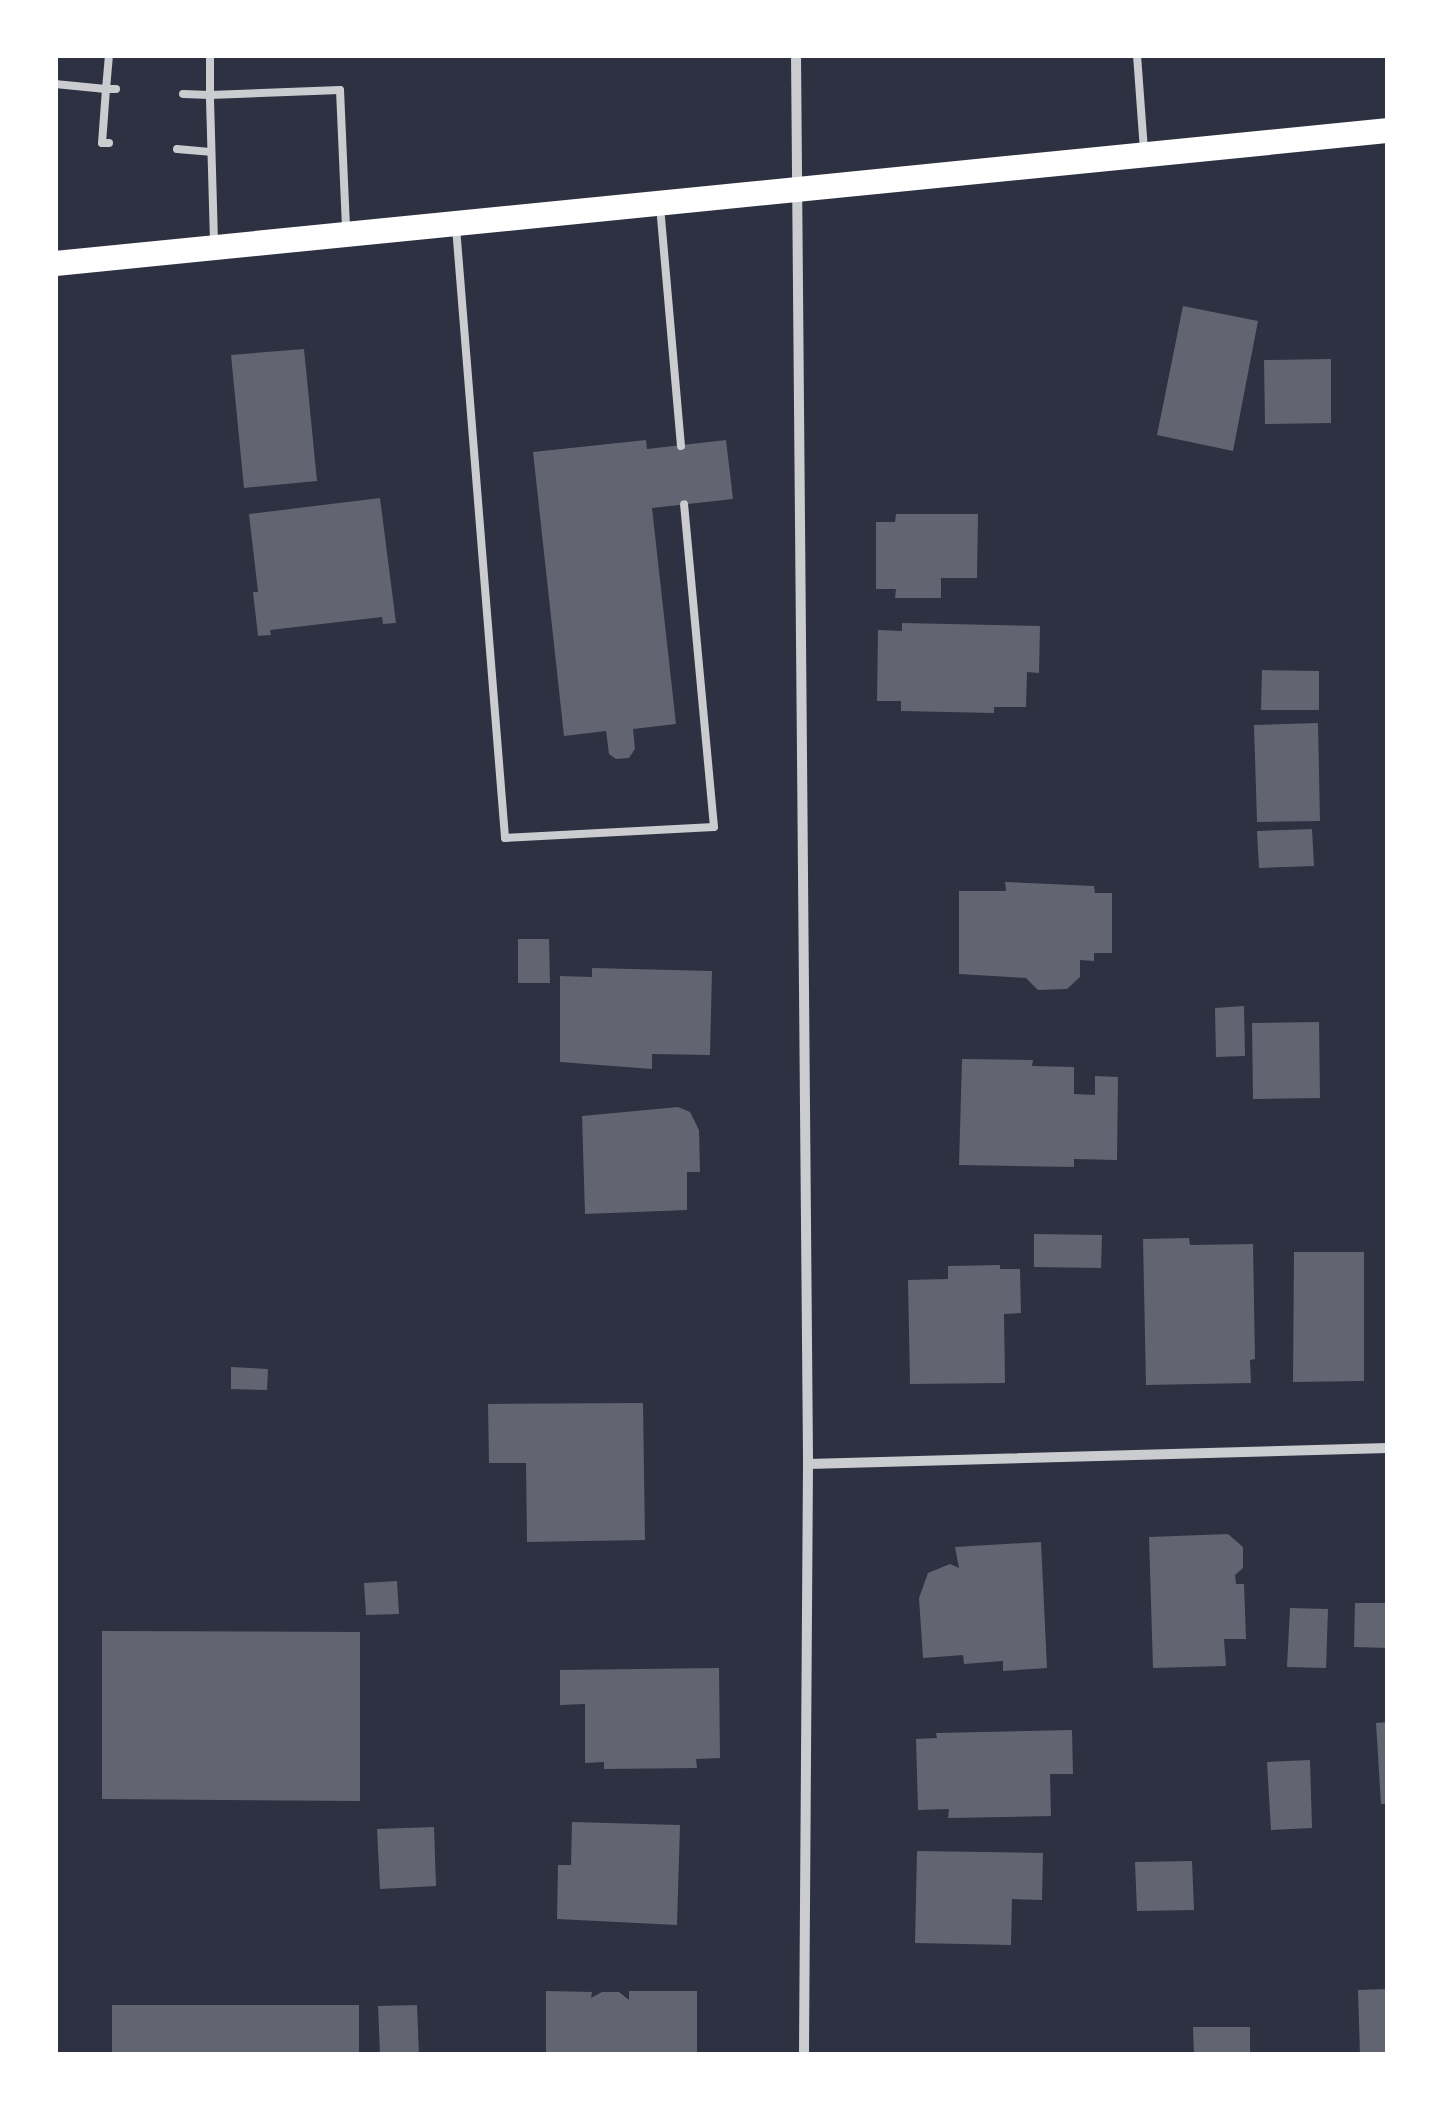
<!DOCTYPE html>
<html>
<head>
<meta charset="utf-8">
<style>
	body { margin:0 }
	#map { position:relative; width:1443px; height:2110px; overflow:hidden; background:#2d3142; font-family:"Asap Condensed",sans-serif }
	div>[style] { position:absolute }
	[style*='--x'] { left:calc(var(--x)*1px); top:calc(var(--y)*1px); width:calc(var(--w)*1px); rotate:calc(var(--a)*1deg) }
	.building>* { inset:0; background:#626471 }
	.service>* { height:8px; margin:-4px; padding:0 4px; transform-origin:4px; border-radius:4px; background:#caccd0 }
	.minor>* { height:10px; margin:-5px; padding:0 5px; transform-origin:5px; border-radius:5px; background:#caccd0 }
	.primary>* { height:25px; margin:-12.5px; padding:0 12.5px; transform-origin:12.5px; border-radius:12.5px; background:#fff }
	span { translate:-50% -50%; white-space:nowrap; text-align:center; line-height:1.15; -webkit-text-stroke:8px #fff; paint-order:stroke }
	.frame { position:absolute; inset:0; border:58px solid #fff; pointer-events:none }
</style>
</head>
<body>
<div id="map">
	<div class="building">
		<i style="clip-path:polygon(1183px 306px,1258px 321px,1233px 451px,1157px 435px)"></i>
		<i style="clip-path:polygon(304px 349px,317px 481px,244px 488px,231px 355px)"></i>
		<i style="clip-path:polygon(1331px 359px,1331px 423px,1265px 424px,1264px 360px)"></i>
		<i style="clip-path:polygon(646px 440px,647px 449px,726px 440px,733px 499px,652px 508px,676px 724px,633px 729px,635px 749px,629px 758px,616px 759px,609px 754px,606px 731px,564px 736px,533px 452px)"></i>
		<i style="clip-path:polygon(380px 498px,396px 623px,383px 624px,382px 617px,270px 630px,271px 635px,258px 636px,253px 592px,258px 592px,249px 514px)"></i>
		<i style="clip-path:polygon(896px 514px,978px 514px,977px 578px,941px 578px,941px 598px,895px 598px,896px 589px,876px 589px,876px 522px,895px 522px)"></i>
		<i style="clip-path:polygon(902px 623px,1040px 626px,1039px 673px,1027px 672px,1026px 707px,994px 707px,994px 713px,901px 711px,901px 701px,877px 701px,878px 630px,902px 631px)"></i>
		<i style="clip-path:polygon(1262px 670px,1319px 671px,1319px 710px,1261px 710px)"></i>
		<i style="clip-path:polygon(1318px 723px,1320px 821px,1257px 822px,1254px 725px)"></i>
		<i style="clip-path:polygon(1312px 829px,1314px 866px,1259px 868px,1257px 831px)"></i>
		<i style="clip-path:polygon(1005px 882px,1094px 886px,1095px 893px,1112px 893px,1112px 953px,1094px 953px,1094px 961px,1080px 960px,1080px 977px,1067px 989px,1038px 990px,1026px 978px,959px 974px,959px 891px,1006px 891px)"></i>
		<i style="clip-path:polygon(518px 939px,549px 939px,550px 983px,518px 983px)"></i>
		<i style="clip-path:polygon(592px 968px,712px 971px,710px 1055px,652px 1054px,652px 1069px,560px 1062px,560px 976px,592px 977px)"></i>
		<i style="clip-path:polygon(1244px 1006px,1245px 1056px,1216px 1057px,1215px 1008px)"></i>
		<i style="clip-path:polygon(1319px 1022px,1320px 1098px,1253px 1099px,1252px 1023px)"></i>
		<i style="clip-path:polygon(962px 1059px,1033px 1060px,1032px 1066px,1074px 1067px,1074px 1094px,1095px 1095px,1095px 1076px,1118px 1077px,1117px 1160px,1074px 1159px,1074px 1167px,959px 1165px)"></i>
		<i style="clip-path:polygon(678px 1107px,690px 1112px,699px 1130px,700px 1172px,687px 1172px,687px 1210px,585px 1214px,582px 1116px)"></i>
		<i style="clip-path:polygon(1034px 1234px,1102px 1235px,1101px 1268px,1034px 1267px)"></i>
		<i style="clip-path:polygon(1189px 1238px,1190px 1245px,1253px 1244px,1255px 1359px,1250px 1360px,1251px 1383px,1146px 1385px,1143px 1239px)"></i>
		<i style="clip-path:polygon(1294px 1252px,1364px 1252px,1364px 1381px,1293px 1382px)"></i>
		<i style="clip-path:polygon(1000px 1265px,1000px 1269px,1020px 1269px,1021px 1313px,1004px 1314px,1005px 1383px,910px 1384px,908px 1280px,948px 1279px,948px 1266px)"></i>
		<i style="clip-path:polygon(231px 1367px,268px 1369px,267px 1390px,231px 1389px)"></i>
		<i style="clip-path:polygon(643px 1403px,645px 1540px,527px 1542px,526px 1463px,489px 1463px,488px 1404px)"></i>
		<i style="clip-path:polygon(1228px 1534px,1243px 1547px,1243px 1568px,1235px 1575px,1236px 1584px,1244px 1584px,1246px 1639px,1224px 1639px,1226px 1666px,1153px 1668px,1149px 1537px)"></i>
		<i style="clip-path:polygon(1041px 1542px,1047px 1668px,1003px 1671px,1003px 1661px,964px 1664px,963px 1655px,923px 1658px,919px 1598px,928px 1573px,950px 1564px,959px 1568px,955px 1547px)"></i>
		<i style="clip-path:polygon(397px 1581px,399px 1614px,366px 1615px,364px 1583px)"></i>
		<i style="clip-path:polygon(1355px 1603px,1388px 1603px,1388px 1648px,1354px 1647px)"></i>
		<i style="clip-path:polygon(1290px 1608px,1328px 1609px,1326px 1668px,1287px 1667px)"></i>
		<i style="clip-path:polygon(102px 1631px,360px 1632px,360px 1801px,102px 1799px)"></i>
		<i style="clip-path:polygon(719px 1668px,720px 1758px,696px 1759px,697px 1768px,604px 1769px,604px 1762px,585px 1763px,585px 1704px,560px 1705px,560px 1670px)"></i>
		<i style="clip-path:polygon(1388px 1722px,1388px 1804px,1381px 1804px,1376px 1723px)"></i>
		<i style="clip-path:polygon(1072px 1730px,1073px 1774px,1050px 1774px,1051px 1816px,948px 1818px,949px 1809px,918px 1810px,916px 1739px,937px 1738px,936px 1733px)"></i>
		<i style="clip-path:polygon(1310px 1760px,1312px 1828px,1271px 1830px,1267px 1762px)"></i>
		<i style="clip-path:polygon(572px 1822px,680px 1825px,677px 1925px,557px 1919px,558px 1865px,571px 1865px)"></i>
		<i style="clip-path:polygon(434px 1827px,436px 1886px,380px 1889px,377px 1829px)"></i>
		<i style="clip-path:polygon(917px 1851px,1043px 1853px,1042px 1900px,1012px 1899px,1011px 1945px,915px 1943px)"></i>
		<i style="clip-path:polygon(1192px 1861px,1194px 1910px,1137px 1911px,1135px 1862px)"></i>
		<i style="clip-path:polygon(1388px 1989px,1388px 2055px,1360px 2055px,1358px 1990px)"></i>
		<i style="clip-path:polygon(546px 1991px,592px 1992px,591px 1998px,602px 1992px,619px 1992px,629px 2000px,629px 1991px,697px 1991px,697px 2055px,546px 2055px)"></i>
		<i style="clip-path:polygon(112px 2005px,359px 2005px,359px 2055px,112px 2055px)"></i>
		<i style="clip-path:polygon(417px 2005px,419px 2055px,380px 2055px,378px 2006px)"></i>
		<i style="clip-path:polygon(1193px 2027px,1250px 2027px,1250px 2055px,1194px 2055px)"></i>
	</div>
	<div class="service">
		<i style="--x:109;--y:55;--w:34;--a:95"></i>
		<i style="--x:106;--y:89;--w:10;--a:0"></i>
		<i style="--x:1137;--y:55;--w:95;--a:85.8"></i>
		<i style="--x:55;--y:84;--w:51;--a:5.6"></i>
		<i style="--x:106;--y:89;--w:54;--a:94.2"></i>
		<i style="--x:102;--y:143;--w:7;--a:0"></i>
		<i style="--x:183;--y:94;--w:27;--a:2"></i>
		<i style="--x:210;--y:95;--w:40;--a:-90"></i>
		<i style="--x:177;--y:149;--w:33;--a:5"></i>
		<i style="--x:660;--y:206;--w:241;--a:85"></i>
		<i style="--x:456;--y:227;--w:613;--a:85.41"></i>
		<i style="--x:505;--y:838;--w:209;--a:-3"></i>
		<i style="--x:714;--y:827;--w:324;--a:-95.3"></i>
		<i style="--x:214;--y:242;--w:147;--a:-91.6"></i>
		<i style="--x:210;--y:95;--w:130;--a:-2.2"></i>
		<i style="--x:340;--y:90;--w:139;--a:87.5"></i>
	</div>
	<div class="minor">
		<i style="--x:796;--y:55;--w:1409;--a:89.51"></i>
		<i style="--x:808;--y:1464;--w:591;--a:90.39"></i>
		<i style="--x:808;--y:1464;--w:580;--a:-1.58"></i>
	</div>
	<div class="primary">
		<i style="--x:55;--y:263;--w:1340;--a:-5.7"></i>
	</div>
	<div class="frame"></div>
</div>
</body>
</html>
